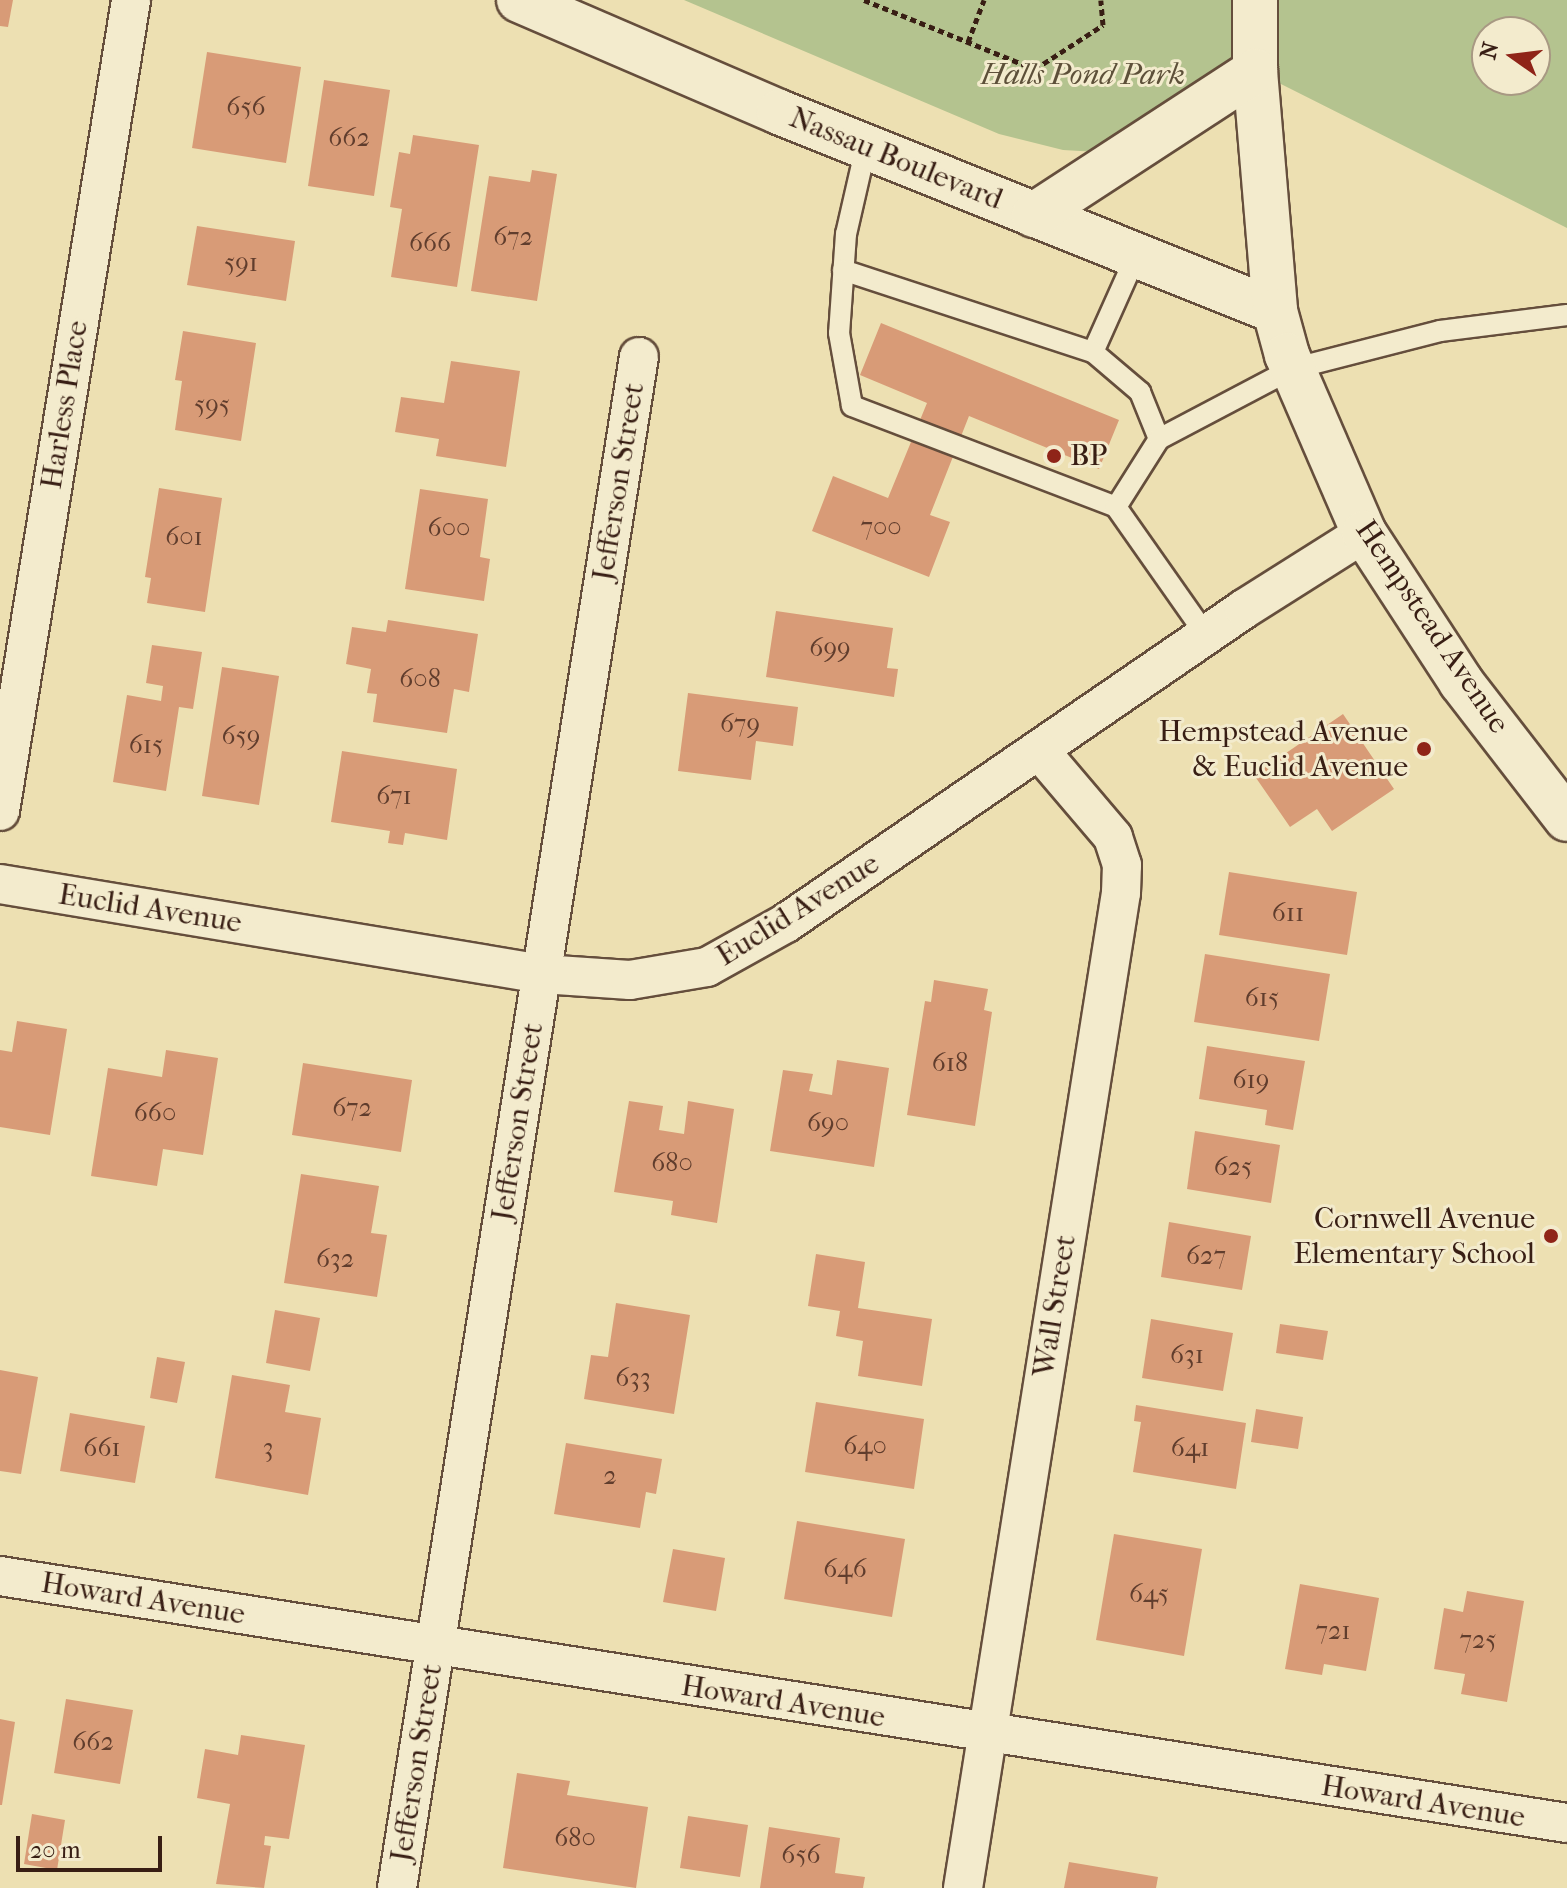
<!DOCTYPE html>
<html>
<head>
<meta charset="utf-8">
<style>
	body { margin:0 }
	#map { position:relative; width:1567px; height:1888px; overflow:hidden; background:#ede0b2; font-family:"IM FELL French Canon",serif }
	div>[style] { position:absolute }
	[style*='--x'] { left:calc(var(--x)*1px); top:calc(var(--y)*1px); width:calc(var(--w)*1px); rotate:calc(var(--a)*1deg) }
	.green>* { inset:0; background:#b4c38f }
	.building>* { inset:0; background:#d89b77 }
	.path>* { height:5px; margin-top:-2.5px; transform-origin:0; background:repeating-linear-gradient(90deg,#381e14 0 6px,transparent 0 10px) }
	.roads { filter:drop-shadow(2px 0 #654e3c) drop-shadow(-2px 0 #654e3c) drop-shadow(0 2px #654e3c) drop-shadow(0 -2px #654e3c) }
	.service>* { height:20px; margin:-10px; padding:0 10px; transform-origin:10px; border-radius:10px; background:#f3ebcd }
	.minor>* { height:38px; margin:-19px; padding:0 19px; transform-origin:19px; border-radius:19px; background:#f3ebcd }
	.secondary>* { height:44px; margin:-22px; padding:0 22px; transform-origin:22px; border-radius:22px; background:#f3ebcd }
	.dots>* { width:22px; height:22px; translate:-50% -50%; box-sizing:border-box; border:4px solid #f3ebcd; border-radius:50% }
	span { translate:-50% -50%; white-space:nowrap; text-align:center; line-height:1.15; -webkit-text-stroke:6px #f3ebcd; paint-order:stroke }
	.number-label { font-size:26px; color:#603d2d }
	.number-label span { -webkit-text-stroke-width:0 }
	.park-label { font-size:30px; color:#5d5039; font-style:italic }
	.street-label { font-size:30px; color:#381e14 }
	.poi-label { font-size:30px; color:#381e14 }
	.left { translate:0 -50%; text-align:left }
	.right { translate:-100% -50%; text-align:right }
	.north { position:absolute; left:1471px; top:16px; width:80px; height:80px; box-sizing:border-box; background:#f3ebcd; border:2px solid #a89983; border-radius:50%; rotate:284deg; font-size:22px; font-weight:700; line-height:32px; text-align:center; color:#381e14 }
	.north::after { content:''; display:block; margin:auto; width:28px; height:36px; background:#8f2418; clip-path:polygon(50% 0,100% 100%,50% 72%,0 100%) }
	.scale { position:absolute; left:16px; top:1836px; width:146px; height:36px; box-sizing:border-box; border:4px solid #381e14; border-top:0; padding-left:10px; font-size:24px; line-height:28px; white-space:nowrap; color:#381e14; -webkit-text-stroke:6px #f3ebcd; paint-order:stroke }
</style>
</head>
<body>
<div id="map">
	<div class="green">
		<i style="clip-path:polygon(evenodd,684px 0,1567px 0,1567px 228px,1253px 70px,1116px 153px,1063px 150px,999px 134px,684px 0,1487px 32px,1535px 32px,1535px 80px,1487px 80px,1487px 32px)"></i>
	</div>
	<div class="building">
		<i style="clip-path:polygon(0 0,13px 0,8px 27px,0 26px)"></i>
		<i style="clip-path:polygon(207px 52px,301px 67px,286px 163px,192px 148px)"></i>
		<i style="clip-path:polygon(324px 80px,390px 90px,374px 196px,308px 186px)"></i>
		<i style="clip-path:polygon(413px 135px,479px 145px,457px 287px,391px 277px,402px 209px,390px 207px,399px 152px,410px 154px)"></i>
		<i style="clip-path:polygon(532px 170px,557px 174px,537px 301px,471px 291px,489px 176px,530px 182px)"></i>
		<i style="clip-path:polygon(197px 226px,295px 241px,286px 301px,187px 285px)"></i>
		<i style="clip-path:polygon(881px 323px,1119px 420px,1099px 469px,969px 416px,930px 515px,950px 522px,929px 577px,812px 531px,833px 476px,888px 498px,927px 403px,860px 375px)"></i>
		<i style="clip-path:polygon(183px 331px,256px 343px,241px 441px,175px 430px,182px 381px,175px 380px)"></i>
		<i style="clip-path:polygon(451px 361px,520px 371px,506px 467px,436px 456px,439px 439px,395px 432px,401px 397px,444px 403px)"></i>
		<i style="clip-path:polygon(159px 488px,222px 498px,205px 612px,147px 603px,151px 578px,145px 577px)"></i>
		<i style="clip-path:polygon(420px 489px,488px 499px,480px 557px,490px 559px,484px 601px,405px 589px)"></i>
		<i style="clip-path:polygon(776px 611px,893px 628px,887px 668px,898px 669px,894px 697px,766px 677px)"></i>
		<i style="clip-path:polygon(388px 620px,478px 634px,469px 692px,454px 689px,447px 733px,373px 722px,377px 694px,367px 693px,371px 669px,346px 664px,352px 627px,386px 632px)"></i>
		<i style="clip-path:polygon(152px 645px,202px 652px,193px 709px,179px 707px,166px 791px,113px 782px,127px 695px,161px 701px,163px 686px,146px 683px)"></i>
		<i style="clip-path:polygon(222px 667px,279px 676px,259px 805px,202px 796px)"></i>
		<i style="clip-path:polygon(688px 693px,798px 707px,793px 746px,756px 741px,751px 780px,678px 771px)"></i>
		<i style="clip-path:polygon(1343px 714px,1394px 789px,1332px 831px,1317px 809px,1290px 827px,1254px 775px)"></i>
		<i style="clip-path:polygon(342px 751px,457px 769px,447px 840px,405px 833px,403px 845px,388px 843px,390px 831px,331px 822px)"></i>
		<i style="clip-path:polygon(1229px 872px,1357px 892px,1347px 955px,1219px 935px)"></i>
		<i style="clip-path:polygon(1205px 954px,1330px 974px,1319px 1041px,1194px 1022px)"></i>
		<i style="clip-path:polygon(934px 980px,988px 989px,984px 1010px,992px 1012px,975px 1126px,907px 1115px,925px 1001px,931px 1002px)"></i>
		<i style="clip-path:polygon(17px 1021px,67px 1029px,50px 1135px,0 1127px,0 1050px,12px 1052px)"></i>
		<i style="clip-path:polygon(1207px 1046px,1305px 1061px,1293px 1130px,1265px 1125px,1267px 1110px,1199px 1099px)"></i>
		<i style="clip-path:polygon(166px 1050px,218px 1058px,203px 1155px,163px 1149px,157px 1186px,91px 1176px,108px 1068px,162px 1077px)"></i>
		<i style="clip-path:polygon(837px 1060px,889px 1068px,874px 1167px,770px 1151px,783px 1070px,813px 1074px,809px 1091px,832px 1095px)"></i>
		<i style="clip-path:polygon(303px 1063px,412px 1080px,401px 1152px,292px 1135px)"></i>
		<i style="clip-path:polygon(629px 1101px,663px 1106px,659px 1130px,684px 1134px,688px 1101px,734px 1109px,717px 1223px,671px 1215px,673px 1201px,614px 1192px)"></i>
		<i style="clip-path:polygon(1195px 1131px,1280px 1145px,1271px 1203px,1187px 1189px)"></i>
		<i style="clip-path:polygon(301px 1174px,379px 1186px,371px 1233px,387px 1235px,377px 1297px,284px 1283px)"></i>
		<i style="clip-path:polygon(1169px 1222px,1251px 1236px,1242px 1290px,1161px 1277px)"></i>
		<i style="clip-path:polygon(816px 1254px,865px 1262px,858px 1308px,932px 1319px,922px 1386px,858px 1376px,863px 1341px,836px 1336px,840px 1311px,808px 1306px)"></i>
		<i style="clip-path:polygon(616px 1303px,690px 1315px,674px 1414px,584px 1399px,591px 1355px,608px 1357px)"></i>
		<i style="clip-path:polygon(275px 1310px,320px 1318px,310px 1371px,266px 1363px)"></i>
		<i style="clip-path:polygon(1151px 1319px,1233px 1333px,1223px 1391px,1142px 1378px)"></i>
		<i style="clip-path:polygon(1280px 1324px,1328px 1331px,1323px 1360px,1276px 1353px)"></i>
		<i style="clip-path:polygon(157px 1357px,185px 1362px,177px 1403px,150px 1398px)"></i>
		<i style="clip-path:polygon(0 1370px,38px 1377px,21px 1474px,0 1471px)"></i>
		<i style="clip-path:polygon(232px 1375px,290px 1385px,285px 1412px,321px 1418px,308px 1495px,215px 1478px)"></i>
		<i style="clip-path:polygon(816px 1402px,924px 1419px,914px 1489px,805px 1472px)"></i>
		<i style="clip-path:polygon(1136px 1405px,1246px 1423px,1236px 1489px,1133px 1472px,1141px 1422px,1134px 1421px)"></i>
		<i style="clip-path:polygon(1256px 1409px,1303px 1417px,1298px 1449px,1251px 1442px)"></i>
		<i style="clip-path:polygon(70px 1413px,145px 1426px,135px 1483px,60px 1471px)"></i>
		<i style="clip-path:polygon(566px 1443px,662px 1459px,656px 1494px,646px 1492px,640px 1528px,554px 1514px)"></i>
		<i style="clip-path:polygon(797px 1521px,905px 1539px,892px 1617px,784px 1599px)"></i>
		<i style="clip-path:polygon(1114px 1534px,1202px 1549px,1184px 1656px,1096px 1640px)"></i>
		<i style="clip-path:polygon(673px 1549px,725px 1558px,716px 1611px,663px 1602px)"></i>
		<i style="clip-path:polygon(1300px 1584px,1379px 1598px,1366px 1671px,1324px 1664px,1322px 1675px,1285px 1669px)"></i>
		<i style="clip-path:polygon(1467px 1591px,1524px 1601px,1507px 1702px,1461px 1694px,1465px 1674px,1434px 1669px,1444px 1608px,1463px 1612px)"></i>
		<i style="clip-path:polygon(66px 1699px,133px 1710px,120px 1784px,54px 1773px)"></i>
		<i style="clip-path:polygon(0 1719px,15px 1722px,2px 1805px,0 1805px)"></i>
		<i style="clip-path:polygon(241px 1735px,305px 1745px,289px 1839px,265px 1836px,264px 1845px,271px 1846px,264px 1888px,216px 1884px,230px 1804px,197px 1798px,205px 1749px,238px 1755px)"></i>
		<i style="clip-path:polygon(517px 1773px,570px 1781px,567px 1795px,648px 1807px,636px 1888px,503px 1868px)"></i>
		<i style="clip-path:polygon(32px 1814px,65px 1820px,57px 1870px,24px 1864px)"></i>
		<i style="clip-path:polygon(688px 1816px,748px 1825px,740px 1877px,680px 1868px)"></i>
		<i style="clip-path:polygon(769px 1827px,840px 1838px,835px 1873px,865px 1877px,863px 1888px,760px 1888px)"></i>
		<i style="clip-path:polygon(1069px 1862px,1158px 1877px,1156px 1888px,1064px 1888px)"></i>
	</div>
	<div class="path">
		<i style="--x:864;--y:0;--w:184;--a:22"></i>
		<i style="--x:1035;--y:69;--w:81;--a:-32.9"></i>
		<i style="--x:1103;--y:25;--w:25;--a:-95"></i>
		<i style="--x:968;--y:42;--w:45;--a:-69.1"></i>
	</div>
	<div class="roads">
		<div class="service">
			<i style="--x:866;--y:147;--w:89;--a:102.9"></i>
			<i style="--x:846;--y:234;--w:99;--a:94"></i>
			<i style="--x:839;--y:333;--w:74;--a:79.9"></i>
			<i style="--x:852;--y:406;--w:283;--a:20.9"></i>
			<i style="--x:1116;--y:507;--w:156;--a:54.9"></i>
			<i style="--x:1136;--y:256;--w:105;--a:114.1"></i>
			<i style="--x:1093;--y:352;--w:62;--a:40.4"></i>
			<i style="--x:1140;--y:392;--w:51;--a:68"></i>
			<i style="--x:843;--y:270;--w:263;--a:18.2"></i>
			<i style="--x:1116;--y:507;--w:80;--a:-57.7"></i>
			<i style="--x:1159;--y:439;--w:150;--a:-27.8"></i>
			<i style="--x:1292;--y:369;--w:153;--a:-14.4"></i>
			<i style="--x:1440;--y:331;--w:128;--a:-7.2"></i>
		</div>
		<div class="minor">
			<i style="--x:0;--y:811;--w:822;--a:-80.82"></i>
			<i style="--x:0;--y:884;--w:549;--a:9.43"></i>
			<i style="--x:542;--y:974;--w:88;--a:3.9"></i>
			<i style="--x:630;--y:980;--w:78;--a:-9.6"></i>
			<i style="--x:707;--y:967;--w:90;--a:-29.1"></i>
			<i style="--x:786;--y:923;--w:555;--a:-34.43"></i>
			<i style="--x:1244;--y:609;--w:142;--a:-32.3"></i>
			<i style="--x:0;--y:1576;--w:1586;--a:8.96"></i>
			<i style="--x:397;--y:1888;--w:1550;--a:-81.02"></i>
			<i style="--x:963;--y:1888;--w:1007;--a:-80.98"></i>
			<i style="--x:1121;--y:893;--w:28;--a:-88"></i>
			<i style="--x:1122;--y:865;--w:29;--a:-108"></i>
			<i style="--x:1113;--y:837;--w:114;--a:-130.4"></i>
		</div>
		<div class="secondary">
			<i style="--x:519;--y:0;--w:283;--a:23.3"></i>
			<i style="--x:779;--y:112;--w:534;--a:21.86"></i>
			<i style="--x:1255;--y:0;--w:71;--a:90"></i>
			<i style="--x:1255;--y:71;--w:241;--a:85.2"></i>
			<i style="--x:1275;--y:311;--w:46;--a:74.7"></i>
			<i style="--x:1287;--y:355;--w:194;--a:66.6"></i>
			<i style="--x:1364;--y:533;--w:178;--a:56.9"></i>
			<i style="--x:1461;--y:682;--w:173;--a:52.3"></i>
			<i style="--x:1034;--y:215;--w:264;--a:-33.1"></i>
		</div>
	</div>
	<div class="dots">
		<i style="left:1054px;top:456px;background:#8f2418"></i>
		<i style="left:1424px;top:749px;background:#8f2418"></i>
		<i style="left:1551px;top:1236px;background:#8f2418"></i>
	</div>
	<div class="number-label">
		<span style="left:246px;top:107px">656</span>
		<span style="left:349px;top:138px">662</span>
		<span style="left:513px;top:237px">672</span>
		<span style="left:430px;top:243px">666</span>
		<span style="left:241px;top:263px">591</span>
		<span style="left:212px;top:405px">595</span>
		<span style="left:881px;top:527px">700</span>
		<span style="left:449px;top:528px">600</span>
		<span style="left:184px;top:537px">601</span>
		<span style="left:830px;top:648px">699</span>
		<span style="left:420px;top:679px">608</span>
		<span style="left:740px;top:724px">679</span>
		<span style="left:241px;top:736px">659</span>
		<span style="left:146px;top:745px">615</span>
		<span style="left:394px;top:796px">671</span>
		<span style="left:1288px;top:913px">611</span>
		<span style="left:1262px;top:998px">615</span>
		<span style="left:950px;top:1063px">618</span>
		<span style="left:1251px;top:1080px">619</span>
		<span style="left:352px;top:1108px">672</span>
		<span style="left:155px;top:1113px">660</span>
		<span style="left:828px;top:1123px">690</span>
		<span style="left:672px;top:1163px">680</span>
		<span style="left:1233px;top:1167px">625</span>
		<span style="left:1206px;top:1256px">627</span>
		<span style="left:335px;top:1259px">632</span>
		<span style="left:1187px;top:1355px">631</span>
		<span style="left:633px;top:1378px">633</span>
		<span style="left:865px;top:1446px">640</span>
		<span style="left:102px;top:1448px">661</span>
		<span style="left:268px;top:1448px">3</span>
		<span style="left:1190px;top:1448px">641</span>
		<span style="left:610px;top:1476px">2</span>
		<span style="left:845px;top:1569px">646</span>
		<span style="left:1149px;top:1594px">645</span>
		<span style="left:1333px;top:1631px">721</span>
		<span style="left:1478px;top:1640px">725</span>
		<span style="left:93px;top:1742px">662</span>
		<span style="left:575px;top:1838px">680</span>
		<span style="left:801px;top:1855px">656</span>
	</div>
	<div class="park-label">
		<span style="left:1083px;top:75px">Halls Pond Park</span>
	</div>
	<div class="street-label">
		<span style="left:896px;top:159px;rotate:22deg">Nassau Boulevard</span>
		<span style="left:65px;top:405px;rotate:-81deg">Harless Place</span>
		<span style="left:619px;top:482px;rotate:-81deg">Jefferson Street</span>
		<span style="left:1432px;top:627px;rotate:56deg">Hempstead Avenue</span>
		<span style="left:150px;top:909px;rotate:9deg">Euclid Avenue</span>
		<span style="left:798px;top:910px;rotate:-32deg">Euclid Avenue</span>
		<span style="left:518px;top:1122px;rotate:-81deg">Jefferson Street</span>
		<span style="left:1055px;top:1306px;rotate:-81deg">Wall Street</span>
		<span style="left:143px;top:1599px;rotate:9deg">Howard Avenue</span>
		<span style="left:783px;top:1702px;rotate:9deg">Howard Avenue</span>
		<span style="left:417px;top:1763px;rotate:-81deg">Jefferson Street</span>
		<span style="left:1423px;top:1802px;rotate:9deg">Howard Avenue</span>
	</div>
	<div class="poi-label">
		<span class="left" style="left:1070px;top:456px">BP</span>
		<span class="right" style="left:1408px;top:749px">Hempstead Avenue<br>&amp; Euclid Avenue</span>
		<span class="right" style="left:1535px;top:1236px">Cornwell Avenue<br>Elementary School</span>
	</div>
	<div class="north">N</div>
	<div class="scale">20 m</div>
</div>
</body>
</html>
